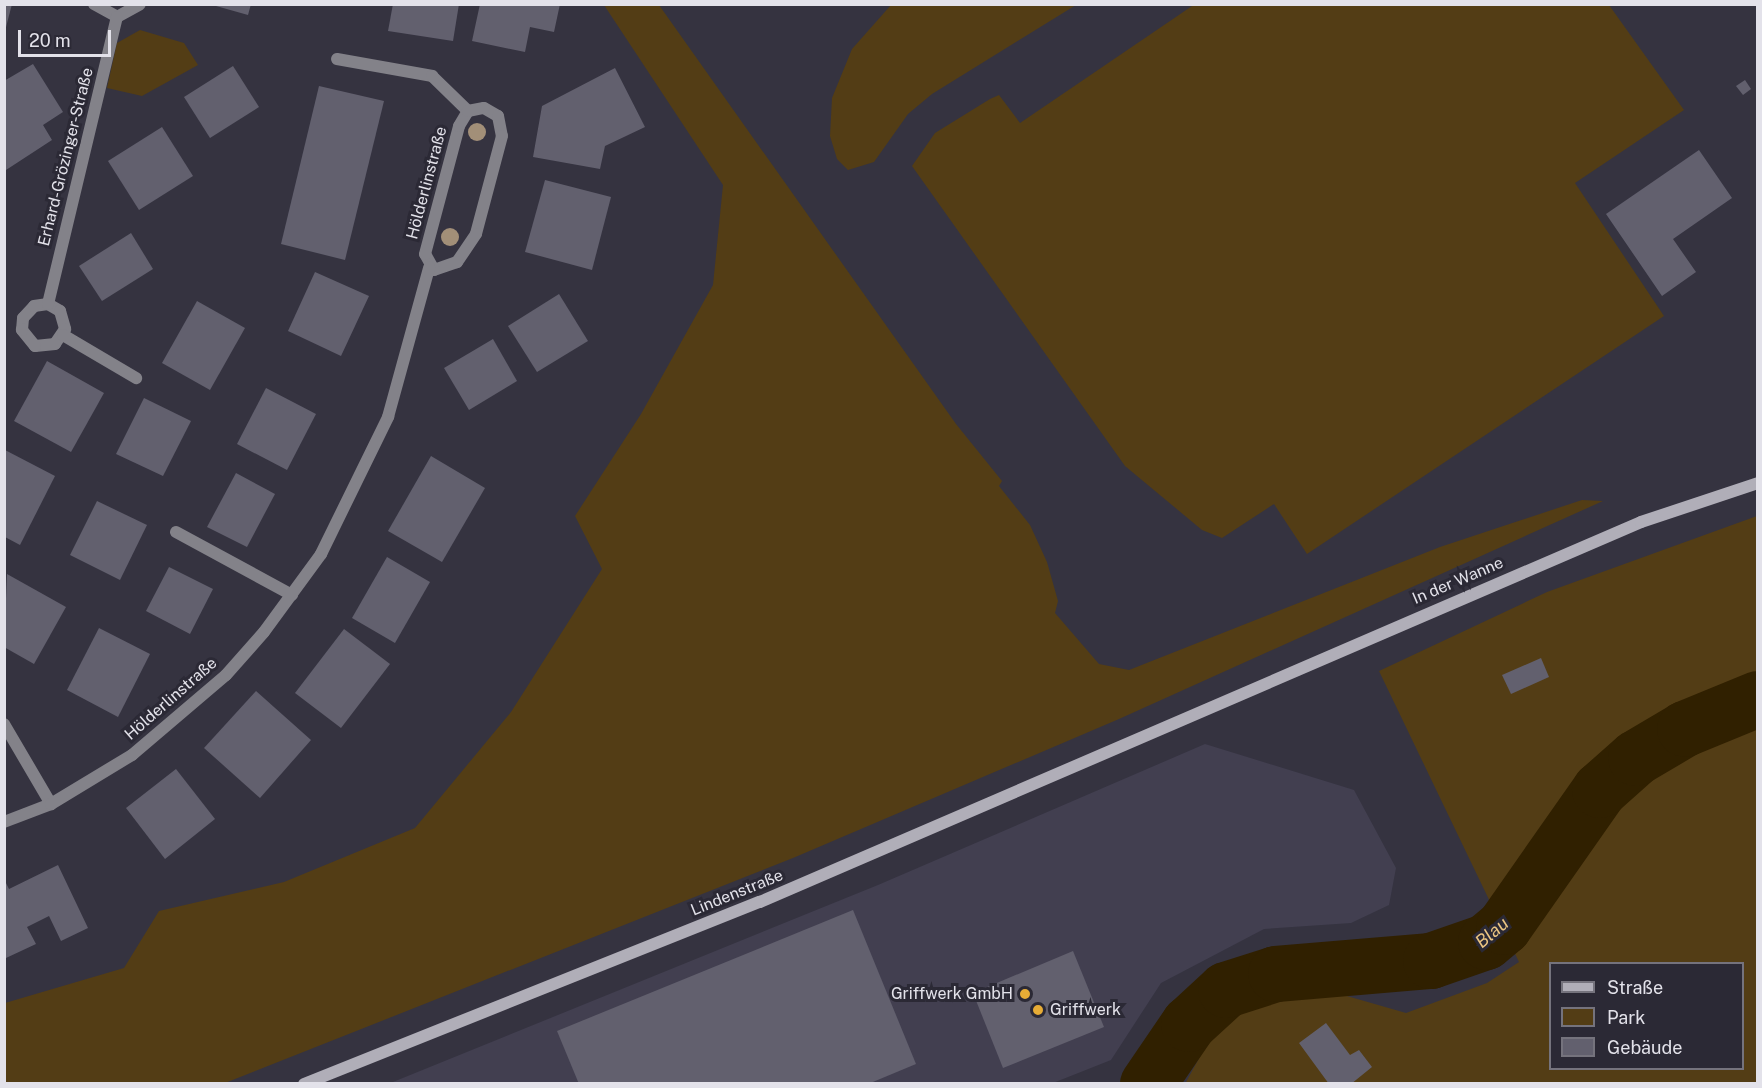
<!DOCTYPE html>
<html>
<head>
<meta charset="utf-8">
<style>
	body { margin:0 }
	#map { position:relative; width:1762px; height:1088px; overflow:hidden; background:#353340; font-family:"Public Sans",sans-serif }
	div>[style] { position:absolute }
	[style*='--x'] { left:calc(var(--x)*1px); top:calc(var(--y)*1px); width:calc(var(--w)*1px); rotate:calc(var(--a)*1deg) }
	.built>* { inset:0; background:#423f50 }
	.green>* { inset:0; background:#533d15 }
	.river>* { height:56px; margin:-28px; padding:0 28px; transform-origin:28px; border-radius:28px; background:#302000 }
	.building>* { inset:0; background:#62606e }
	.lane>* { height:12px; margin:-6px; padding:0 6px; transform-origin:6px; border-radius:6px; background:#838289 }
	.street>* { height:12px; margin:-6px; padding:0 6px; transform-origin:6px; border-radius:6px; background:#838289 }
	.secondary>* { height:12px; margin:-6px; padding:0 6px; transform-origin:6px; border-radius:6px; background:#b0aeb8 }
	.trees>* { width:18px; height:18px; margin:-9px; border-radius:50%; background:#a28f78 }
	.dots>* { width:16px; height:16px; translate:-50% -50%; box-sizing:border-box; border:3px solid #2b2935; border-radius:50% }
	span { translate:-50% -50%; white-space:nowrap; text-align:center; line-height:1.15; -webkit-text-stroke:6px #2b2935; paint-order:stroke }
	.street-label { font-size:16px; color:#e3e2ea }
	.poi-label { font-size:16px; color:#e3e2ea }
	.right { translate:-100% -50%; text-align:right }
	.left { translate:0 -50%; text-align:left }
	.water-label { font-size:18px; color:#ecc582; font-style:italic }
	.frame { position:absolute; inset:0; border:6px solid #e3e2ea; pointer-events:none }
	.legend { position:absolute; left:1549px; top:962px; width:195px; height:108px; box-sizing:border-box; background:#2b2935; border:2px solid #75737d; margin:0; padding:8px 10px; list-style:none; font-size:18px; color:#e3e2ea }
	.legend li { display:flex; align-items:center; gap:12px; height:30px }
	.legend b { width:30px; border:2px solid #75737d }
	.scale { position:absolute; left:18px; top:30px; width:93px; height:27px; box-sizing:border-box; border:3px solid #e3e2ea; border-top:0; padding-left:8px; font-size:18px; line-height:21px; white-space:nowrap; color:#e3e2ea; -webkit-text-stroke:4px #2b2935; paint-order:stroke }
</style>
</head>
<body>
<div id="map">
	<div class="built">
		<i style="clip-path:polygon(1205px 744px,1354px 790px,1396px 868px,1389px 905px,1351px 923px,1264px 929px,1161px 983px,1111px 1060px,1053px 1083px,388px 1084px,878px 885px)"></i>
	</div>
	<div class="green">
		<i style="clip-path:polygon(1195px 4px,1609px 5px,1684px 110px,1575px 183px,1664px 316px,1307px 554px,1274px 504px,1222px 538px,1202px 530px,1125px 466px,912px 166px,935px 133px,990px 99px,999px 95px,1020px 123px)"></i>
		<i style="clip-path:polygon(604px 5px,659px 5px,956px 424px,1002px 481px,999px 486px,1030px 525px,1047px 562px,1058px 601px,1055px 613px,1099px 664px,1129px 670px,1440px 547px,1582px 500px,1603px 501px,1119px 719px,793px 858px,225px 1083px,5px 1083px,5px 1003px,124px 968px,159px 911px,284px 882px,415px 828px,511px 712px,602px 569px,575px 516px,641px 414px,713px 285px,723px 185px)"></i>
		<i style="clip-path:polygon(891px 5px,891px 4px,1076px 5px,932px 94px,908px 114px,874px 162px,848px 170px,837px 159px,830px 136px,832px 98px,852px 49px)"></i>
		<i style="clip-path:polygon(140px 30px,184px 43px,198px 65px,142px 96px,107px 88px,117px 43px)"></i>
		<i style="clip-path:polygon(evenodd,1757px 516px,1757px 1083px,1185px 1084px,1215px 1029px,1243px 1011px,1297px 994px,1340px 994px,1406px 1013px,1487px 983px,1519px 962px,1379px 671px,1547px 592px,1757px 516px,1550px 964px,1742px 964px,1742px 1068px,1550px 1068px,1550px 964px)"></i>
	</div>
	<div class="river">
		<i style="--x:1148;--y:1084;--w:73;--a:-55.7"></i>
		<i style="--x:1189;--y:1024;--w:50;--a:-42.6"></i>
		<i style="--x:1226;--y:990;--w:52;--a:-17.7"></i>
		<i style="--x:1276;--y:974;--w:156;--a:-4.8"></i>
		<i style="--x:1431;--y:961;--w:58;--a:-19.1"></i>
		<i style="--x:1486;--y:942;--w:23;--a:-40"></i>
		<i style="--x:1504;--y:927;--w:167;--a:-55"></i>
		<i style="--x:1600;--y:790;--w:48;--a:-41.6"></i>
		<i style="--x:1636;--y:758;--w:57;--a:-30.6"></i>
		<i style="--x:1685;--y:729;--w:79;--a:-22.3"></i>
	</div>
	<div class="building">
		<i style="clip-path:polygon(4px 4px,12px 4px,5px 31px,4px 31px)"></i>
		<i style="clip-path:polygon(209px 4px,251px 4px,248px 15px)"></i>
		<i style="clip-path:polygon(393px 4px,459px 4px,453px 41px,388px 31px)"></i>
		<i style="clip-path:polygon(480px 4px,560px 4px,554px 32px,530px 27px,525px 52px,472px 41px)"></i>
		<i style="clip-path:polygon(33px 64px,63px 112px,43px 125px,52px 140px,6px 170px,4px 81px)"></i>
		<i style="clip-path:polygon(233px 66px,259px 107px,210px 138px,184px 97px)"></i>
		<i style="clip-path:polygon(615px 68px,645px 127px,605px 146px,600px 169px,533px 157px,542px 106px)"></i>
		<i style="clip-path:polygon(1745px 80px,1751px 89px,1743px 95px,1736px 86px)"></i>
		<i style="clip-path:polygon(319px 86px,384px 101px,345px 260px,281px 244px)"></i>
		<i style="clip-path:polygon(162px 127px,193px 176px,139px 210px,108px 161px)"></i>
		<i style="clip-path:polygon(1699px 150px,1732px 198px,1673px 239px,1696px 272px,1662px 296px,1606px 214px)"></i>
		<i style="clip-path:polygon(545px 180px,611px 197px,592px 270px,525px 252px)"></i>
		<i style="clip-path:polygon(131px 233px,153px 269px,102px 301px,79px 266px)"></i>
		<i style="clip-path:polygon(315px 272px,369px 296px,341px 356px,288px 331px)"></i>
		<i style="clip-path:polygon(559px 294px,588px 341px,537px 372px,508px 326px)"></i>
		<i style="clip-path:polygon(197px 301px,245px 328px,210px 390px,162px 363px)"></i>
		<i style="clip-path:polygon(493px 339px,517px 381px,469px 410px,444px 368px)"></i>
		<i style="clip-path:polygon(47px 361px,104px 393px,71px 452px,14px 421px)"></i>
		<i style="clip-path:polygon(266px 388px,316px 414px,287px 470px,237px 444px)"></i>
		<i style="clip-path:polygon(144px 398px,191px 421px,163px 476px,116px 454px)"></i>
		<i style="clip-path:polygon(5px 450px,55px 476px,20px 545px,5px 537px)"></i>
		<i style="clip-path:polygon(431px 456px,485px 488px,442px 562px,388px 531px)"></i>
		<i style="clip-path:polygon(236px 473px,275px 494px,247px 547px,207px 527px)"></i>
		<i style="clip-path:polygon(97px 501px,147px 525px,120px 580px,70px 555px)"></i>
		<i style="clip-path:polygon(387px 557px,430px 582px,395px 643px,352px 618px)"></i>
		<i style="clip-path:polygon(169px 567px,213px 589px,190px 634px,146px 611px)"></i>
		<i style="clip-path:polygon(7px 574px,66px 607px,34px 664px,4px 647px)"></i>
		<i style="clip-path:polygon(99px 628px,150px 654px,118px 717px,67px 690px)"></i>
		<i style="clip-path:polygon(344px 629px,390px 664px,341px 728px,295px 693px)"></i>
		<i style="clip-path:polygon(1541px 658px,1549px 677px,1511px 694px,1502px 675px)"></i>
		<i style="clip-path:polygon(256px 691px,311px 740px,260px 798px,204px 748px)"></i>
		<i style="clip-path:polygon(176px 769px,215px 819px,165px 859px,126px 808px)"></i>
		<i style="clip-path:polygon(58px 865px,88px 928px,61px 941px,49px 916px,27px 927px,36px 944px,6px 958px,4px 879px,9px 889px)"></i>
		<i style="clip-path:polygon(853px 910px,916px 1064px,868px 1084px,579px 1084px,557px 1031px)"></i>
		<i style="clip-path:polygon(1073px 951px,1104px 1027px,1003px 1068px,973px 993px)"></i>
		<i style="clip-path:polygon(1326px 1023px,1350px 1055px,1359px 1050px,1372px 1067px,1351px 1084px,1329px 1084px,1299px 1043px)"></i>
	</div>
	<div class="lane">
		<i style="--x:337;--y:59;--w:97;--a:10.1"></i>
		<i style="--x:432;--y:76;--w:50;--a:44.2"></i>
		<i style="--x:176;--y:532;--w:132;--a:28.5"></i>
	</div>
	<div class="street">
		<i style="--x:94;--y:4;--w:26;--a:29"></i>
		<i style="--x:117;--y:17;--w:26;--a:-29"></i>
		<i style="--x:484;--y:108;--w:16;--a:30"></i>
		<i style="--x:498;--y:116;--w:20;--a:79"></i>
		<i style="--x:502;--y:136;--w:101;--a:104.9"></i>
		<i style="--x:476;--y:234;--w:34;--a:124"></i>
		<i style="--x:457;--y:262;--w:24;--a:161"></i>
		<i style="--x:434;--y:270;--w:18;--a:-119"></i>
		<i style="--x:425;--y:254;--w:132;--a:-75.1"></i>
		<i style="--x:459;--y:126;--w:17;--a:-59"></i>
		<i style="--x:468;--y:111;--w:16;--a:-11"></i>
		<i style="--x:48;--y:304;--w:14;--a:30"></i>
		<i style="--x:60;--y:311;--w:19;--a:74"></i>
		<i style="--x:65;--y:329;--w:18;--a:124"></i>
		<i style="--x:55;--y:344;--w:20;--a:174"></i>
		<i style="--x:35;--y:346;--w:21;--a:-129"></i>
		<i style="--x:22;--y:330;--w:12;--a:-85"></i>
		<i style="--x:23;--y:318;--w:16;--a:-47"></i>
		<i style="--x:34;--y:306;--w:14;--a:-8"></i>
		<i style="--x:48;--y:304;--w:295;--a:-76.5"></i>
		<i style="--x:63;--y:335;--w:85;--a:30.5"></i>
		<i style="--x:4;--y:724;--w:93;--a:59.6"></i>
		<i style="--x:4;--y:822;--w:50;--a:-21"></i>
		<i style="--x:51;--y:804;--w:95;--a:-31.2"></i>
		<i style="--x:132;--y:755;--w:123;--a:-40.4"></i>
		<i style="--x:226;--y:675;--w:57;--a:-48.5"></i>
		<i style="--x:264;--y:632;--w:97;--a:-53.8"></i>
		<i style="--x:321;--y:554;--w:153;--a:-63.9"></i>
		<i style="--x:388;--y:417;--w:155;--a:-74.6"></i>
	</div>
	<div class="secondary">
		<i style="--x:304;--y:1084;--w:491;--a:-21.8"></i>
		<i style="--x:760;--y:902;--w:959;--a:-23.33"></i>
		<i style="--x:1641;--y:522;--w:123;--a:-18.4"></i>
	</div>
	<div class="trees">
		<i style="left:477px;top:132px"></i>
		<i style="left:450px;top:237px"></i>
	</div>
	<div class="dots">
		<i style="left:1025px;top:994px;background:#e7ac36"></i>
		<i style="left:1038px;top:1010px;background:#e7ac36"></i>
	</div>
	<div class="street-label">
		<span style="left:66px;top:157px;rotate:-76deg">Erhard-Grözinger-Straße</span>
		<span style="left:427px;top:183px;rotate:-75deg">Hölderlinstraße</span>
		<span style="left:1458px;top:581px;rotate:-23deg">In der Wanne</span>
		<span style="left:171px;top:699px;rotate:-41deg">Hölderlinstraße</span>
		<span style="left:737px;top:893px;rotate:-22deg">Lindenstraße</span>
	</div>
	<div class="poi-label">
		<span class="right" style="left:1013px;top:994px">Griffwerk GmbH</span>
		<span class="left" style="left:1050px;top:1010px">Griffwerk</span>
	</div>
	<div class="water-label">
		<span style="left:1492px;top:933px;rotate:-40deg">Blau</span>
	</div>
	<div class="frame"></div>
	<ul class="legend">
	<li><b style="height:8px;background:#b0aeb8"></b>Straße</li>
	<li><b style="height:16px;background:#533d15"></b>Park</li>
	<li><b style="height:16px;background:#62606e"></b>Gebäude</li>
	</ul>
	<div class="scale">20 m</div>
</div>
</body>
</html>
